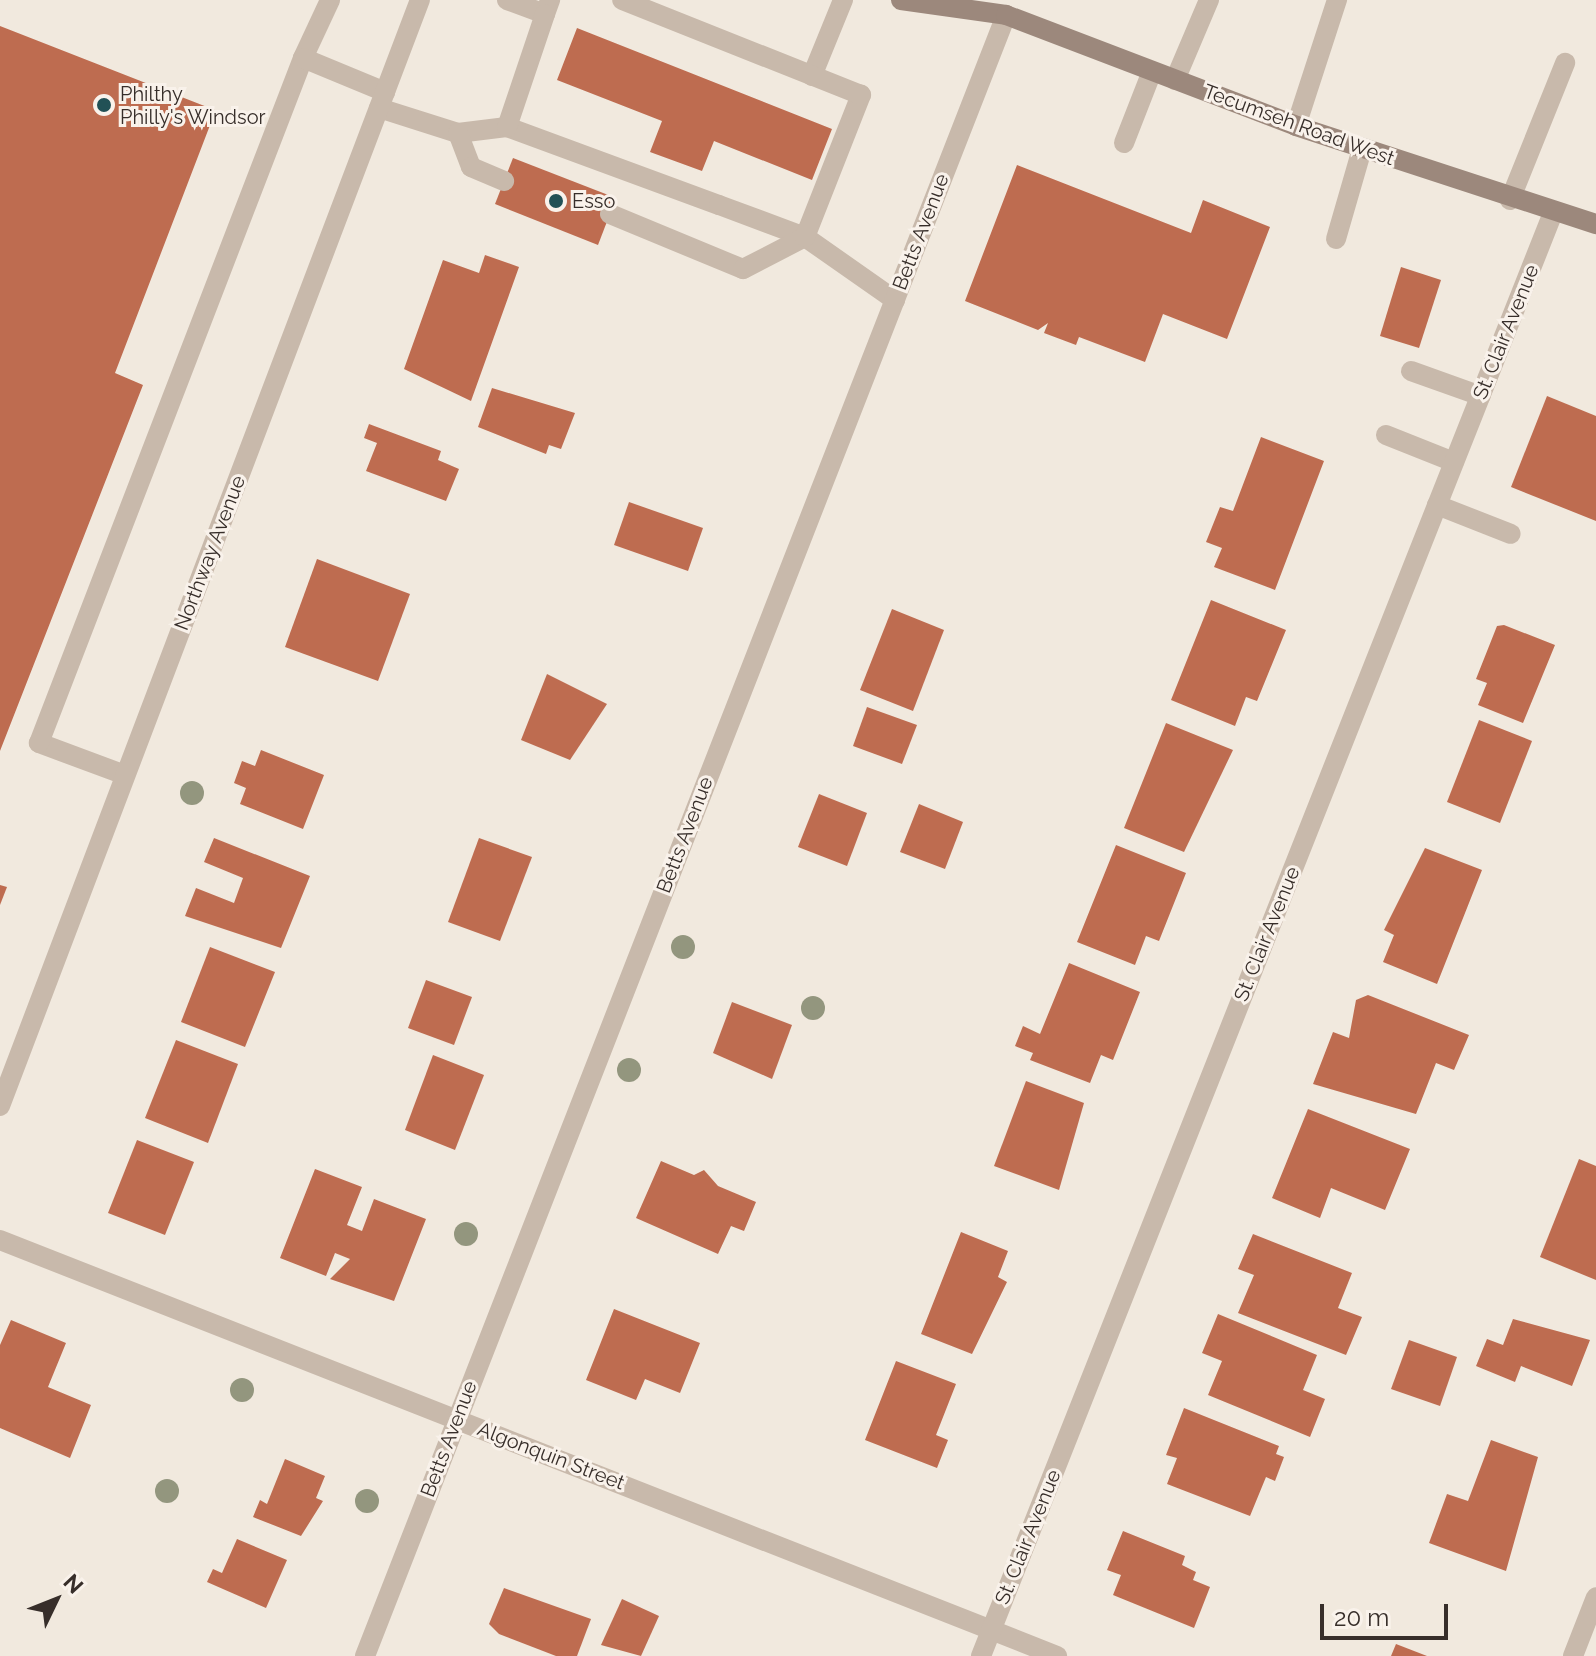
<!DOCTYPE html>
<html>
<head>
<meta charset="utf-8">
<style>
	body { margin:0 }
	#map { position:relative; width:1596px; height:1656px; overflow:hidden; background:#f1e9de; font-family:Raleway,sans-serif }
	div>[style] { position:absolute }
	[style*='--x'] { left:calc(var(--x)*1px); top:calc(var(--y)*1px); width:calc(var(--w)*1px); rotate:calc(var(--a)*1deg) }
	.building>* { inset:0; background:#be6c50 }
	.service>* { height:20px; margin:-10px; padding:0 10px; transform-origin:10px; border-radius:10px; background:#c8b9ab }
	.minor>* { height:20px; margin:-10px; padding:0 10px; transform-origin:10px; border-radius:10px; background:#c8b9ab }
	.secondary>* { height:20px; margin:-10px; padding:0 10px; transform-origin:10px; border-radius:10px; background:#9c887c }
	.trees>* { width:24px; height:24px; margin:-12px; border-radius:50%; background:#93967e }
	.dots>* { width:22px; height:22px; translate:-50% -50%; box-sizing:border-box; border:4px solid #f9f2eb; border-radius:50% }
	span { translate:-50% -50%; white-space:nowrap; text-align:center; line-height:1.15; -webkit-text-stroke:6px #f9f2eb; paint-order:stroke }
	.poi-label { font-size:20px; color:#372e2a }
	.left { translate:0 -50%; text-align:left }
	.street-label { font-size:20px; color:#372e2a }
	.north { position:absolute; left:16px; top:1560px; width:80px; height:80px; -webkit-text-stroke:6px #f9f2eb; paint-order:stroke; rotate:47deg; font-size:22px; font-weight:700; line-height:32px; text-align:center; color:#372e2a }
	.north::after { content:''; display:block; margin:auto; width:28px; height:36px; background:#372e2a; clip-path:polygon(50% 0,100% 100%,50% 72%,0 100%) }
	.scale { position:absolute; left:1320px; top:1604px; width:128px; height:36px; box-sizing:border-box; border:4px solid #372e2a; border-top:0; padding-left:10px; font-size:24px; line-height:28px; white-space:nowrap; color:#372e2a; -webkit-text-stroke:6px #f9f2eb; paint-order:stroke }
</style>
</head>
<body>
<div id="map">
	<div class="building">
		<i style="clip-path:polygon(0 26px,225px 114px,221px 124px,212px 120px,115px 373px,143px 385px,0 751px)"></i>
		<i style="clip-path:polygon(577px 28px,832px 129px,812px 180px,714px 141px,702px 171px,650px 152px,662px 121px,557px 80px)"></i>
		<i style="clip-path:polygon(513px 158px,616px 198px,598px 245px,495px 204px)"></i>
		<i style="clip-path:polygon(1017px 165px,1191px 233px,1203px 200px,1270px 227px,1227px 339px,1163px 314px,1145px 362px,1079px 337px,1076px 345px,1044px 333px,1048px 323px,1038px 330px,965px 301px)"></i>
		<i style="clip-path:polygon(485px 255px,519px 267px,471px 401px,404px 369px,443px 260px,479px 273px)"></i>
		<i style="clip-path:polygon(1401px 267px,1441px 280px,1419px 348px,1380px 336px)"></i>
		<i style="clip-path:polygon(492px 388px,575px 413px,561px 449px,549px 445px,546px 454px,478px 427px)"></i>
		<i style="clip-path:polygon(1547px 396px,1596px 416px,1596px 521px,1511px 487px)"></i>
		<i style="clip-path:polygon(369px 424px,441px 451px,438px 460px,459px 469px,446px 501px,366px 471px,377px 443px,364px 438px)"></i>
		<i style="clip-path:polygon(1261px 437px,1324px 461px,1275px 590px,1214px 567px,1222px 548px,1206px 542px,1220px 507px,1233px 511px)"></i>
		<i style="clip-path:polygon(629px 502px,703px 528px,688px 571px,614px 545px)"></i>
		<i style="clip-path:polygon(317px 559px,410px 594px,378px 681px,285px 647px)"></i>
		<i style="clip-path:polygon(1211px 600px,1286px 630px,1257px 701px,1246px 697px,1235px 726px,1171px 700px)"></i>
		<i style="clip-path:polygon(892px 609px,944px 630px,913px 711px,860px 690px)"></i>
		<i style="clip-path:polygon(1504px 625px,1555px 645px,1523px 723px,1478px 705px,1487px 683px,1476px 679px,1497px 626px)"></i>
		<i style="clip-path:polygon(547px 674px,607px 704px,570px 760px,521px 740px)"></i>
		<i style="clip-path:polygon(867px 707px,917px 725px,902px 764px,853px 746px)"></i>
		<i style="clip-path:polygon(1479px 720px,1532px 741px,1500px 823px,1447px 802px)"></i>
		<i style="clip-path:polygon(1166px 723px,1233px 750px,1184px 852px,1124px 828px)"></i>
		<i style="clip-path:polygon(261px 750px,324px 775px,303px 829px,240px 804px,246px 788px,234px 783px,242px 761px,255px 766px)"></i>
		<i style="clip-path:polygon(819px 794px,867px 813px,847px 866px,798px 847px)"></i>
		<i style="clip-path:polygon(919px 804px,963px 822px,945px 869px,900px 852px)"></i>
		<i style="clip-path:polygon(214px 838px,310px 876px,281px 948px,185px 916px,196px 888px,234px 903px,243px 878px,204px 862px)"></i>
		<i style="clip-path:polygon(479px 838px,532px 857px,500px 941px,448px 922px)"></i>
		<i style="clip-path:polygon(1116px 845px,1186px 873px,1159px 941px,1146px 936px,1135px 965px,1077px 942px)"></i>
		<i style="clip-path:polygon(1425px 848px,1482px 870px,1437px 984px,1383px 962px,1394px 935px,1384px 930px)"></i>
		<i style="clip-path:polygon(0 885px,7px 887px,0 905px)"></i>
		<i style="clip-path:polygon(210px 947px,275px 972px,245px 1047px,181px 1022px)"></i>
		<i style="clip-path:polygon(1069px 963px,1140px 992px,1113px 1060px,1101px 1055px,1090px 1083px,1030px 1060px,1033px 1053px,1015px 1046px,1023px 1026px,1040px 1034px)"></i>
		<i style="clip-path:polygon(426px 980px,472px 997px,454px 1045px,408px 1028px)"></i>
		<i style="clip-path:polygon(1368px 995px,1469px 1035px,1454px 1070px,1436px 1063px,1416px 1114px,1313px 1084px,1333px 1032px,1349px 1038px,1356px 1000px)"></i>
		<i style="clip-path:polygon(732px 1002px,792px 1025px,772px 1079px,713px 1053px)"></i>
		<i style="clip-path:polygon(176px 1040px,238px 1064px,208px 1143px,145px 1118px)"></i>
		<i style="clip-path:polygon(433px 1055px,484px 1075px,455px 1150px,405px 1130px)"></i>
		<i style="clip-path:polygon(1026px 1081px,1084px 1103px,1059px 1190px,994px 1166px)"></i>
		<i style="clip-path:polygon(1308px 1109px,1410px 1149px,1385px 1210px,1331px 1188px,1320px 1218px,1272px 1198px)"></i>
		<i style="clip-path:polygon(137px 1140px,194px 1162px,165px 1235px,108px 1213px)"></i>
		<i style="clip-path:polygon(1579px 1159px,1596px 1166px,1596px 1280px,1540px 1257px)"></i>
		<i style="clip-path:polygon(661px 1161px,694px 1175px,704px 1170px,718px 1186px,756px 1202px,744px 1231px,731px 1226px,718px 1254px,636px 1218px)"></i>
		<i style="clip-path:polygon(315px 1169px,362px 1187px,347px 1225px,362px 1231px,374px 1199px,426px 1219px,394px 1301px,330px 1279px,350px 1259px,335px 1253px,326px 1276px,280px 1258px)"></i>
		<i style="clip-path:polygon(961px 1232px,1008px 1251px,998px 1277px,1007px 1282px,972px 1354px,921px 1334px)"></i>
		<i style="clip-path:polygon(1253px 1234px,1352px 1273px,1338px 1308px,1362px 1317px,1346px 1355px,1238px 1313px,1254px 1275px,1238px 1269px)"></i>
		<i style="clip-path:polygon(614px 1309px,700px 1343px,680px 1393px,645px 1379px,636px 1400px,586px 1380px)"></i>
		<i style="clip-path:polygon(1218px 1314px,1317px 1355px,1303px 1390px,1325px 1399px,1310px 1437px,1208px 1395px,1222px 1361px,1202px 1353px)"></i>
		<i style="clip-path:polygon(1513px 1319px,1590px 1340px,1572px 1386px,1521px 1366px,1515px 1382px,1476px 1366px,1487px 1339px,1503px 1345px)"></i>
		<i style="clip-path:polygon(11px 1320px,66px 1343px,48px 1387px,91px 1405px,70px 1458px,0 1428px,0 1345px)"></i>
		<i style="clip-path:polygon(1409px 1340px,1457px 1357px,1440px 1406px,1391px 1389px)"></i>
		<i style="clip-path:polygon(896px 1361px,956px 1384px,936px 1435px,948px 1440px,937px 1468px,865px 1440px)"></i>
		<i style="clip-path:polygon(1184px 1408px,1279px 1446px,1276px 1454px,1284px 1457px,1275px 1481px,1266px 1477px,1250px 1516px,1167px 1484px,1177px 1458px,1166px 1455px)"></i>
		<i style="clip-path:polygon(1491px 1440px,1538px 1457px,1506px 1571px,1429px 1543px,1447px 1494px,1468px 1501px)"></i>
		<i style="clip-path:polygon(285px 1459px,325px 1476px,316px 1498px,323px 1501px,301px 1536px,253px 1517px,260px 1500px,267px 1504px)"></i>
		<i style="clip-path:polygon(1123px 1531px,1185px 1556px,1182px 1565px,1196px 1572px,1193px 1580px,1210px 1587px,1194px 1628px,1113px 1595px,1121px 1575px,1107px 1570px)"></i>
		<i style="clip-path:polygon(237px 1539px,287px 1560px,266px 1608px,207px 1582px,213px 1569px,222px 1573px)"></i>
		<i style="clip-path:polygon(504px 1588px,591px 1619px,577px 1656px,556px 1656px,499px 1634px,489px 1624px)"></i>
		<i style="clip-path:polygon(622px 1599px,659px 1616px,641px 1656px,601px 1645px)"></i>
		<i style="clip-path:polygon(1396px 1644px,1427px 1656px,1391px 1656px)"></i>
	</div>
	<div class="service">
		<i style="--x:507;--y:0;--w:40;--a:20.2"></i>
		<i style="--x:545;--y:14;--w:15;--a:-70"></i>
		<i style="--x:303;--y:58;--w:64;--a:-65"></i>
		<i style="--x:812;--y:76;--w:82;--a:-67.8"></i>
		<i style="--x:1175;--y:80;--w:87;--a:-67"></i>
		<i style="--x:379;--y:108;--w:83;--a:17.6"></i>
		<i style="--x:458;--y:133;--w:49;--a:-7"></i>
		<i style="--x:507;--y:127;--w:226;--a:20.2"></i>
		<i style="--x:719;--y:205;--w:92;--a:20.4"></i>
		<i style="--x:805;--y:237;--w:110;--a:35"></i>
		<i style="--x:1296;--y:126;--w:133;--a:-72"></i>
		<i style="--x:507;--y:127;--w:119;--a:-71.4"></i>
		<i style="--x:458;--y:133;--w:36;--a:69"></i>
		<i style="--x:471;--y:167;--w:36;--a:23"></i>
		<i style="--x:1124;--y:143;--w:77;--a:-68.7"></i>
		<i style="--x:1510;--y:200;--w:148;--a:-68.1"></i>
		<i style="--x:610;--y:214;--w:144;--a:22.5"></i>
		<i style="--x:743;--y:269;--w:70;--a:-27.3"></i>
		<i style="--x:805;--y:237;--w:153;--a:-68.5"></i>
		<i style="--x:861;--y:95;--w:257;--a:-158.3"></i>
		<i style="--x:1336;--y:239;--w:94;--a:-73.9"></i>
		<i style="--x:1411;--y:371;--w:74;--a:19.7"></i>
		<i style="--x:1386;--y:435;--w:73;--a:21.7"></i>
		<i style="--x:1437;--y:505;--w:79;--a:21.4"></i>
		<i style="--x:125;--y:775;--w:92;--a:-159.6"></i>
		<i style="--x:39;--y:743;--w:734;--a:-68.92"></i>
		<i style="--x:303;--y:58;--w:89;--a:22.5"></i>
	</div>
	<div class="minor">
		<i style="--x:0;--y:1106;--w:1183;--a:-69.21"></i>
		<i style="--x:0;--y:1240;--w:1136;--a:21.48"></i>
		<i style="--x:365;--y:1656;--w:1762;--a:-68.66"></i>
		<i style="--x:981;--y:1656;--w:1552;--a:-68.38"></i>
		<i style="--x:1573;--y:1656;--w:63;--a:-68.7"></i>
	</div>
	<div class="secondary">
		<i style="--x:901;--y:0;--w:106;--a:8.1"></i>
		<i style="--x:1006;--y:15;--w:311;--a:20.9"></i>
		<i style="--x:1296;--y:126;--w:316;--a:18.1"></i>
	</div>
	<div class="trees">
		<i style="left:192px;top:793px"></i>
		<i style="left:683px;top:947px"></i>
		<i style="left:813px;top:1008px"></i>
		<i style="left:629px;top:1070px"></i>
		<i style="left:466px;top:1234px"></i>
		<i style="left:242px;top:1390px"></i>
		<i style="left:167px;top:1491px"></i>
		<i style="left:367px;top:1501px"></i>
	</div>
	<div class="dots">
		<i style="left:104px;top:105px;background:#225156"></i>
		<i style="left:556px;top:201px;background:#225156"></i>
	</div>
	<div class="poi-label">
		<span class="left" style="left:120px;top:106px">Philthy<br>Philly's Windsor</span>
		<span class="left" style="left:572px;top:201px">Esso</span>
	</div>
	<div class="street-label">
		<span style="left:1299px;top:125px;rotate:20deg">Tecumseh Road West</span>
		<span style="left:921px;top:232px;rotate:-69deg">Betts Avenue</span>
		<span style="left:1506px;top:332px;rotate:-68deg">St. Clair Avenue</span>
		<span style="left:210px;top:553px;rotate:-69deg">Northway Avenue</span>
		<span style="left:685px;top:835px;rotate:-69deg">Betts Avenue</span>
		<span style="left:1267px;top:934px;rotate:-68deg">St. Clair Avenue</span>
		<span style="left:449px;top:1439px;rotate:-69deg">Betts Avenue</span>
		<span style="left:551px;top:1456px;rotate:21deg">Algonquin Street</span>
		<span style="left:1028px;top:1537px;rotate:-68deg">St. Clair Avenue</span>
	</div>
	<div class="north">N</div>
	<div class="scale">20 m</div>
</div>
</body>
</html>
